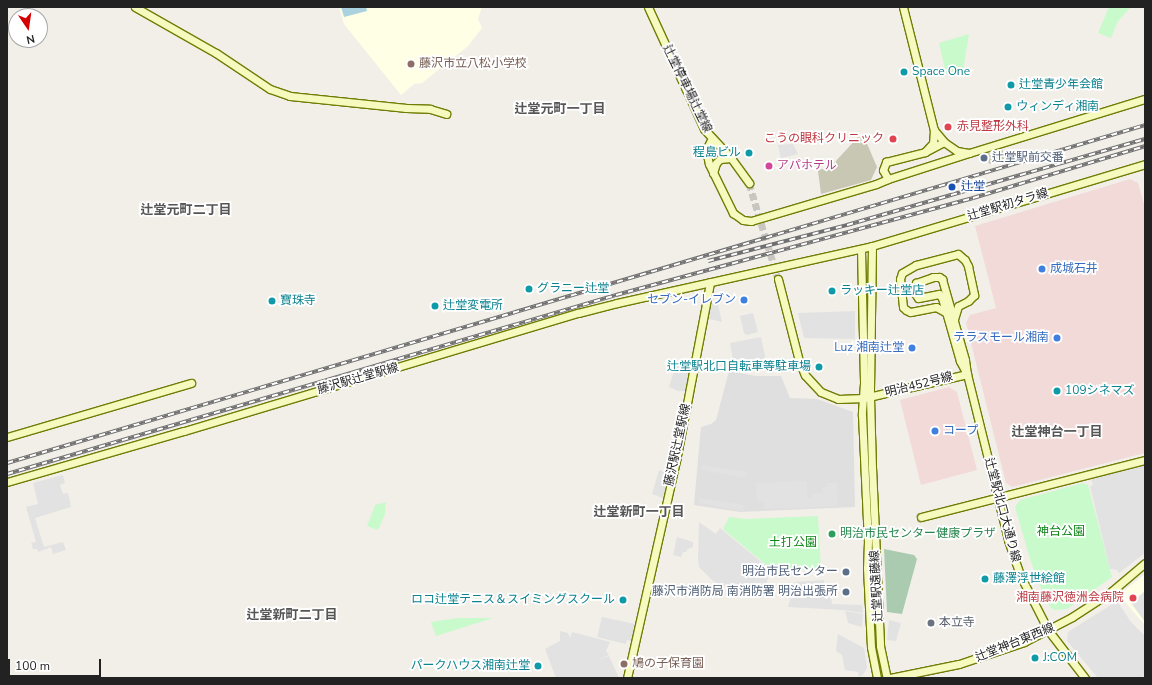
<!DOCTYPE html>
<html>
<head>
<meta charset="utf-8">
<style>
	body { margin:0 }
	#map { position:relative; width:1152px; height:685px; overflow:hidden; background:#f2efe9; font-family:"Nunito Sans","Noto Sans JP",sans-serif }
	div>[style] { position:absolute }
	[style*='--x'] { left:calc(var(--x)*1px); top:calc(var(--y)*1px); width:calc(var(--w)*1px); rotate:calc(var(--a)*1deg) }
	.residential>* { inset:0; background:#e0dfdf }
	.commercial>* { inset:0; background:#f2dad9 }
	.education>* { inset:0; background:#ffffe5 }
	.construction>* { inset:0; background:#c7c7b4 }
	.cemetery>* { inset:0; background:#aacbaf }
	.park>* { inset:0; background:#c8facc }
	.parking>* { inset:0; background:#e2e2e2 }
	.water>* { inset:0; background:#aad3df }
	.secondary-tunnel>* { height:7px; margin-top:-3.5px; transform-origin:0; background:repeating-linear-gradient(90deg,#c8c6c1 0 7px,transparent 0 10.5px) }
	.roads { filter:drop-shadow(1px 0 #707d05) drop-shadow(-1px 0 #707d05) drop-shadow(0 1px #707d05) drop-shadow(0 -1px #707d05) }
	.secondary>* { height:7px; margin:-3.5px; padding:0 3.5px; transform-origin:3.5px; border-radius:3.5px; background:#f7fabf }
	.rail>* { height:3.5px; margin-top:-1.75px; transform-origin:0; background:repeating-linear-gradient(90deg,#fff 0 6px,#707070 0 12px); box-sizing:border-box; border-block:1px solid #707070 }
	.dots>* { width:11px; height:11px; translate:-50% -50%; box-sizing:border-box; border:2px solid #fff; border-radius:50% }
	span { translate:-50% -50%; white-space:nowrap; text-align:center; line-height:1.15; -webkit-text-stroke:3.5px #fff; paint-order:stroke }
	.education-label { font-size:12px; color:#785e54 }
	.left { translate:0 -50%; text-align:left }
	.culture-label { font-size:12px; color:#0d838f }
	.right { translate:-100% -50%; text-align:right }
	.street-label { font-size:12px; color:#222 }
	.health-label { font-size:12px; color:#be3a42 }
	.service-label { font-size:12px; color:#4e5e75 }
	.hotel-label { font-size:12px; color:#b23c85 }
	.transit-label { font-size:12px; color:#164399 }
	.shop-label { font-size:12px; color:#366cbe }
	.park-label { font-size:12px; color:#0c8416 }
	.leisure-label { font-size:12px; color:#27864d }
	.worship-label { font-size:12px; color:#5b616d }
	.neighbourhood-label { font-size:13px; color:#555; font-weight:700 }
	.frame { position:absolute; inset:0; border:8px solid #222; pointer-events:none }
	.north { position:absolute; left:8px; top:8px; width:40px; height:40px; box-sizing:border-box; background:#fff; border:1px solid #a7a7a7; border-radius:50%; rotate:167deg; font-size:11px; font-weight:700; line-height:16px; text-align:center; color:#222 }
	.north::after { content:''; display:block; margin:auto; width:14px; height:18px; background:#d40000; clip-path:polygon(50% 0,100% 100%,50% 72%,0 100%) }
	.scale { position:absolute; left:8px; top:659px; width:93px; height:18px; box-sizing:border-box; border:2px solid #222; border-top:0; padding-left:5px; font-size:12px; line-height:14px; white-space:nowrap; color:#222; -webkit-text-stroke:3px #fff; paint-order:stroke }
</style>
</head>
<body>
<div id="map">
	<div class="residential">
		<i style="clip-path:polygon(729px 371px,756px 376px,781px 376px,790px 398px,817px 399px,853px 412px,855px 507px,740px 512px,694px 505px,701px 427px,711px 424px,716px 420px)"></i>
	</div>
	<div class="commercial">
		<i style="clip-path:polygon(1130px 179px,1138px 183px,1145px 208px,1145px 453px,1012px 487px,1006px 483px,966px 323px,970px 315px,996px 308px,975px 226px)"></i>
		<i style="clip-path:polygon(949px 387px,957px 392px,977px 470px,921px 485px,900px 400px)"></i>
	</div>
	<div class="education">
		<i style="clip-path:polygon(339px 7px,482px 7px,478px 19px,482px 28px,468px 46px,422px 83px,414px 84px,401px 95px,344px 24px)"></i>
		<i style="clip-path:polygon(1145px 574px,1145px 625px,1119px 595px)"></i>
	</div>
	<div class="construction">
		<i style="clip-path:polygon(858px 137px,865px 139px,877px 167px,871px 180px,821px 194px,818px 171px,835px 162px)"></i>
		<i style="clip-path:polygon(1003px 150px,1005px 160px,989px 164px,986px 154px)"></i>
	</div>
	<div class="cemetery">
		<i style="clip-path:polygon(884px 549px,914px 555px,917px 559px,902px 614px,887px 612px)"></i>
	</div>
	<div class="park">
		<i style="clip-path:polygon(1109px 7px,1131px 7px,1118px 21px,1111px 38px,1098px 33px)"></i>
		<i style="clip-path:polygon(969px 34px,963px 71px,946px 74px,939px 43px)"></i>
		<i style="clip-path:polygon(1083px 483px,1088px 485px,1112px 577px,1067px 609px,1055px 610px,1051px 608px,1044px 597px,1031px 562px,1015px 507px,1020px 500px)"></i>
		<i style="clip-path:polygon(386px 502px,385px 514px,378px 530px,367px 526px,375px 505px)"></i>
		<i style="clip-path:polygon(818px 516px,821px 569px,772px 570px,723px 529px,729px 517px,746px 519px)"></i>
		<i style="clip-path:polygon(458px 618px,493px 618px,436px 636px,431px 622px)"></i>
	</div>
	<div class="parking">
		<i style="clip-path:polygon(793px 144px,798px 154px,781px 158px,778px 145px)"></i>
		<i style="clip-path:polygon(709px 303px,718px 305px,722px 322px,706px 318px)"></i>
		<i style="clip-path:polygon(855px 311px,855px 339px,804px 338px,798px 313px)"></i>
		<i style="clip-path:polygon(753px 313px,758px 332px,747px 335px,744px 333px,740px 316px)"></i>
		<i style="clip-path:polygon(761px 337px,768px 370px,734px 364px,730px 343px)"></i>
		<i style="clip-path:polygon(676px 365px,691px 368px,686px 391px,678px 391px,669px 387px)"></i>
		<i style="clip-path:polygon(702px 465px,746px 472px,746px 478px,701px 470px)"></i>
		<i style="clip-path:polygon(1145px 465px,1145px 553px,1119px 573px,1117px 570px,1110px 569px,1090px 486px,1093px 485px,1091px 479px)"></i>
		<i style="clip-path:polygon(659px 470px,672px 474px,666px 499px,652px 494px)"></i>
		<i style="clip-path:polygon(63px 475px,65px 483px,60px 485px,63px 494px,68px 493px,71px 507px,35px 518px,44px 547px,63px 542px,66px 550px,53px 554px,51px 547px,38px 552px,37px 549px,33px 549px,31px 543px,36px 542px,26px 507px,38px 504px,33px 483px)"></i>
		<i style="clip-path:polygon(806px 481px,808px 498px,811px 498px,811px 494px,822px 493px,822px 487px,827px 487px,827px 483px,837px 483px,838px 506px,764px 509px,764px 501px,757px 501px,756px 483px)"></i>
		<i style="clip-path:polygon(699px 498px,744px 505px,743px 511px,698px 503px)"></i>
		<i style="clip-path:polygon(699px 522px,716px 534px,720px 528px,771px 570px,761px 598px,749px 592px,723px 586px,713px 581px,699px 567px,698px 559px)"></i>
		<i style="clip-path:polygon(677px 537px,693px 542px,693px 547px,688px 549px,686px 552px,683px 552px,681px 557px,673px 555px)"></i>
		<i style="clip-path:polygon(824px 580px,824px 586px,830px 586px,832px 604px,862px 605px,863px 613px,843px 610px,788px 607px,795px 582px)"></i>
		<i style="clip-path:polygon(1145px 591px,1145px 622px,1131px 603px)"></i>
		<i style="clip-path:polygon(1117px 601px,1131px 622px,1145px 636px,1145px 675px,1141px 678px,1098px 678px,1067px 641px,1068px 632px)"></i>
		<i style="clip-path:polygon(845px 611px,863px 614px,862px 627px,848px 623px)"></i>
		<i style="clip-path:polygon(602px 617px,635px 624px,632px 641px,627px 640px,626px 644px,597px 637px)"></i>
		<i style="clip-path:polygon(889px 620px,901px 623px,896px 641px,887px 640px)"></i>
		<i style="clip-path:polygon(560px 631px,568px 633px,570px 638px,572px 632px,610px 642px,606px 651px,609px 655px,596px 661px,609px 656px,619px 678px,556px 678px,545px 649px,560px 641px)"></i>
		<i style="clip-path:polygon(838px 634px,864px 648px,867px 668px,863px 675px,859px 677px,858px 672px,845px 670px,842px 655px,836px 651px)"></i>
	</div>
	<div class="water">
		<i style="clip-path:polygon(341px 7px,366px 7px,367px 11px,344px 17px)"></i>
	</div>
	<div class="secondary-tunnel">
		<i style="--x:749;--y:183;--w:100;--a:73.2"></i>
	</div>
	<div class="roads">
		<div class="secondary">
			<i style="--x:135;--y:7;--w:93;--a:29.6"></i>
			<i style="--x:216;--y:53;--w:65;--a:33.7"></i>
			<i style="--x:270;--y:89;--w:21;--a:19"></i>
			<i style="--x:290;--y:96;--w:117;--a:5.9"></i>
			<i style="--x:406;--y:108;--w:24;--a:2"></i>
			<i style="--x:430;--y:109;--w:17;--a:17"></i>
			<i style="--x:648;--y:7;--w:134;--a:65.3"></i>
			<i style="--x:704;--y:129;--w:40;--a:47"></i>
			<i style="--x:731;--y:158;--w:31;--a:54"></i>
			<i style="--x:903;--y:7;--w:127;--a:75.9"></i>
			<i style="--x:934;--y:130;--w:13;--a:94"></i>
			<i style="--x:933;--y:143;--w:12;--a:132"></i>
			<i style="--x:934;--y:130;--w:16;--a:50"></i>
			<i style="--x:944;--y:142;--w:16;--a:35"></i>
			<i style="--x:957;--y:151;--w:12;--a:9"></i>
			<i style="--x:712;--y:138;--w:13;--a:117"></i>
			<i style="--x:706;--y:150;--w:14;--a:78"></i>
			<i style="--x:709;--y:164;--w:55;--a:63.9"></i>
			<i style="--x:733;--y:213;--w:12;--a:35"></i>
			<i style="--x:743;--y:220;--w:8;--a:7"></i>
			<i style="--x:751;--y:221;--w:130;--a:-16.5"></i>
			<i style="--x:876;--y:184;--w:13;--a:-23"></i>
			<i style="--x:888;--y:179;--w:85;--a:-17.8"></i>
			<i style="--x:969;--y:153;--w:184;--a:-17.1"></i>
			<i style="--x:713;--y:173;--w:10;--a:-73"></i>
			<i style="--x:716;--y:163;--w:6;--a:-45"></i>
			<i style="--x:720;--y:159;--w:11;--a:-5"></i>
			<i style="--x:888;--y:179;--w:10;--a:-119"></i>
			<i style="--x:883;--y:170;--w:9;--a:-69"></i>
			<i style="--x:886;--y:162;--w:40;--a:-14.4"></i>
			<i style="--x:925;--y:152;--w:21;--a:-28"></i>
			<i style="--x:872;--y:246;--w:151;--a:90.8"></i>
			<i style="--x:870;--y:397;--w:70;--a:88.4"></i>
			<i style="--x:872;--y:467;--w:179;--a:87.4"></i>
			<i style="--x:880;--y:646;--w:33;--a:78"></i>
			<i style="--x:861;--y:249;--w:134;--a:88.7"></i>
			<i style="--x:864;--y:383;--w:32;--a:94"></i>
			<i style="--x:862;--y:415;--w:126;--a:87.3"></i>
			<i style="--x:868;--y:541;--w:27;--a:92"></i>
			<i style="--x:867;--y:568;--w:79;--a:87.1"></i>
			<i style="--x:871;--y:647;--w:32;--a:79"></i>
			<i style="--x:778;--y:279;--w:85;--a:75.6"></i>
			<i style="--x:799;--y:361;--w:15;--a:67"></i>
			<i style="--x:805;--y:375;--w:23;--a:47"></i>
			<i style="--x:821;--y:392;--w:18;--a:22"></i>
			<i style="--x:838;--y:399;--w:26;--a:-2"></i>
			<i style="--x:864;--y:398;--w:106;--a:-13.1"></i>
			<i style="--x:945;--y:312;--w:10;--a:-151"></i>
			<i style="--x:936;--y:307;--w:26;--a:169"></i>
			<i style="--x:910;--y:312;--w:4;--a:-153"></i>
			<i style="--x:906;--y:310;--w:4;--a:-135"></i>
			<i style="--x:903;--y:307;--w:28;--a:-96"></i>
			<i style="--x:900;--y:279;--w:6;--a:-72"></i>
			<i style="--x:902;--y:273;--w:16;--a:-30"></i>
			<i style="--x:916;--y:265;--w:43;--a:-14.7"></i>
			<i style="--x:958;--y:254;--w:9;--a:41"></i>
			<i style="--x:965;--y:260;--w:7;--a:63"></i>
			<i style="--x:968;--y:266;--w:30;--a:78"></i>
			<i style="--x:974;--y:295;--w:8;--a:135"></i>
			<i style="--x:968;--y:301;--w:11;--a:153"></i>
			<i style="--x:958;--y:306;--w:14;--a:107"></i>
			<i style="--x:967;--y:374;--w:15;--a:-118"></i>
			<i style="--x:960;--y:361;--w:66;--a:-105.9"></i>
			<i style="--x:942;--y:298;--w:5;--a:-127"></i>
			<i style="--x:939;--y:294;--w:21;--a:169"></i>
			<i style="--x:918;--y:298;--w:9;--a:-122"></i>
			<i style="--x:913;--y:290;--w:8;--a:-67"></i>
			<i style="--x:916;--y:283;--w:18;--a:-19"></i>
			<i style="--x:933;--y:277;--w:6;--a:0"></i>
			<i style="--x:939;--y:277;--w:4;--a:34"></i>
			<i style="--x:942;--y:279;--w:84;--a:74.1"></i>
			<i style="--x:965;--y:360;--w:14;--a:82"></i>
			<i style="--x:967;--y:374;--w:171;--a:76.1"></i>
			<i style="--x:1008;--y:540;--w:37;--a:71"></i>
			<i style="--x:1020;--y:575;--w:62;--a:63"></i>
			<i style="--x:1048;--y:630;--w:61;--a:52.4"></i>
			<i style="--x:7;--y:437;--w:192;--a:-16.4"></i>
			<i style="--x:7;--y:482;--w:184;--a:-16.1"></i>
			<i style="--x:184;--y:431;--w:411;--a:-16.7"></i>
			<i style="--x:578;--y:313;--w:40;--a:-14.4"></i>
			<i style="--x:617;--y:303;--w:261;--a:-12.6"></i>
			<i style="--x:872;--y:246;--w:285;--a:-16.7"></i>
			<i style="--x:921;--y:517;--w:231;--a:-14.3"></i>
			<i style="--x:627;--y:678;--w:222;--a:-77.3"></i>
			<i style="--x:676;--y:461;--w:182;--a:-79.2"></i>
			<i style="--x:890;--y:678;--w:70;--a:-11.5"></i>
			<i style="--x:959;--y:664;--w:69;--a:-18.7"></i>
			<i style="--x:1024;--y:642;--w:54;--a:-27.5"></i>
			<i style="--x:1072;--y:617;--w:48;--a:-33"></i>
			<i style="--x:1112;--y:591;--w:43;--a:-40.3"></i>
		</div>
	</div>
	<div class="rail">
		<i style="--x:708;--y:261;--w:144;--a:-14.5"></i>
		<i style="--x:847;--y:225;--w:310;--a:-16.1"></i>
		<i style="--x:7;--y:463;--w:1187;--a:-16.54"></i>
		<i style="--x:7;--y:474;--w:635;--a:-16.38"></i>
		<i style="--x:616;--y:295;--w:370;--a:-15.2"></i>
		<i style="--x:973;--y:198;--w:180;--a:-16.8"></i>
	</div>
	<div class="dots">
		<i style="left:411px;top:64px;background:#8d6e63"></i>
		<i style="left:904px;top:72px;background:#0f9aa8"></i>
		<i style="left:1011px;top:85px;background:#0f9aa8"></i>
		<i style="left:1008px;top:107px;background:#0f9aa8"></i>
		<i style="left:948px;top:127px;background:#e0444e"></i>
		<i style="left:893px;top:139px;background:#e0444e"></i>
		<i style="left:749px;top:153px;background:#0f9aa8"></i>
		<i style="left:984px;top:158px;background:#5c6f8a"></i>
		<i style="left:769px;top:166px;background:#d1479c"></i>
		<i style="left:952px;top:187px;background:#1a4fb4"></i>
		<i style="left:1042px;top:269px;background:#3f7fe0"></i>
		<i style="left:529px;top:289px;background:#0f9aa8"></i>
		<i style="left:832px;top:291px;background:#0f9aa8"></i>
		<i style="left:744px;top:300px;background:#3f7fe0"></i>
		<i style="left:272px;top:301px;background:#0f9aa8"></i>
		<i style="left:435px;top:306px;background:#0f9aa8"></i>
		<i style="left:1057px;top:338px;background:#3f7fe0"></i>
		<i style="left:912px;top:348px;background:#3f7fe0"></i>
		<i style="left:819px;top:367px;background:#0f9aa8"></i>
		<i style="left:1057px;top:391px;background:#0f9aa8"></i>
		<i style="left:935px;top:431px;background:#3f7fe0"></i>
		<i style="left:832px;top:534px;background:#2e9e5b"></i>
		<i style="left:846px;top:572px;background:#5c6f8a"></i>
		<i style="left:985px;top:579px;background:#0f9aa8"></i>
		<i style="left:846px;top:592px;background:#5c6f8a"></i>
		<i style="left:1133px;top:598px;background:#e0444e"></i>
		<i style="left:623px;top:600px;background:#0f9aa8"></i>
		<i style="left:931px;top:623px;background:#6b7280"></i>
		<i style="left:1035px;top:658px;background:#0f9aa8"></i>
		<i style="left:624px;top:664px;background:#8d6e63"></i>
		<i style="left:538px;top:666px;background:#0f9aa8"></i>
	</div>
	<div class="education-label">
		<span class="left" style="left:419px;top:64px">藤沢市立八松小学校</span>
		<span class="left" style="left:632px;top:664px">鳩の子保育園</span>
	</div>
	<div class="culture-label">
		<span class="left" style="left:912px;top:72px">Space One</span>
		<span class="left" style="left:1019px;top:85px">辻堂青少年会館</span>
		<span class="left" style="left:1016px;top:107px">ウィンディ湘南</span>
		<span class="right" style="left:741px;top:153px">程島ビル</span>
		<span class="left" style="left:537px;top:289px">グラニー辻堂</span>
		<span class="left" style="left:840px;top:291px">ラッキー辻堂店</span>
		<span class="left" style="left:280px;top:301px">寶珠寺</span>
		<span class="left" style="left:443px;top:306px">辻堂変電所</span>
		<span class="right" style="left:811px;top:367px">辻堂駅北口自転車等駐車場</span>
		<span class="left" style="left:1065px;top:391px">109シネマズ</span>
		<span class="left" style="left:993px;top:579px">藤澤浮世絵館</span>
		<span class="right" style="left:615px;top:600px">ロコ辻堂テニス＆スイミングスクール</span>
		<span class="left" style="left:1043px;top:658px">J:COM</span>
		<span class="right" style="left:530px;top:666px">パークハウス湘南辻堂</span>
	</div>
	<div class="street-label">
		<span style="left:687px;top:89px;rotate:64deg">辻堂停車場辻堂線</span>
		<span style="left:1008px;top:205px;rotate:-17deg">辻堂駅初タラ線</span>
		<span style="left:358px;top:379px;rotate:-16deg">藤沢駅辻堂駅線</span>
		<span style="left:919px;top:385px;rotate:-14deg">明治452号線</span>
		<span style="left:678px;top:445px;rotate:-78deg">藤沢駅辻堂駅線</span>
		<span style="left:1002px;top:510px;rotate:75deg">辻堂駅北口大通り線</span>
		<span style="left:877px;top:586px;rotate:-93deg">辻堂駅遠藤線</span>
		<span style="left:1015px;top:643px;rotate:-22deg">辻堂神台東西線</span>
	</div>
	<div class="health-label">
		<span class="left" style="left:957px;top:127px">赤見整形外科</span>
		<span class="right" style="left:884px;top:139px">こうの眼科クリニック</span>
		<span class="right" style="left:1124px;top:598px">湘南藤沢徳洲会病院</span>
	</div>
	<div class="service-label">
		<span class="left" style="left:992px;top:158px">辻堂駅前交番</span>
		<span class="right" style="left:838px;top:572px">明治市民センター</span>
		<span class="right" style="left:838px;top:592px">藤沢市消防局 南消防署 明治出張所</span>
	</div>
	<div class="hotel-label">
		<span class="left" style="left:777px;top:166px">アパホテル</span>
	</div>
	<div class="transit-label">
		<span class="left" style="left:961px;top:187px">辻堂</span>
	</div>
	<div class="shop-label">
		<span class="left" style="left:1050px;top:269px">成城石井</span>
		<span class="right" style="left:736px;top:300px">セブン-イレブン</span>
		<span class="right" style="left:1049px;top:338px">テラスモール湘南</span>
		<span class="right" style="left:904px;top:348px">Luz 湘南辻堂</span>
		<span class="left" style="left:943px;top:431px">コープ</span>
	</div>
	<div class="park-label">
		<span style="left:1061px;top:532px">神台公園</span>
		<span style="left:793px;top:543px">土打公園</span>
	</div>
	<div class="leisure-label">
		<span class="left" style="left:840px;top:534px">明治市民センター健康プラザ</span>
	</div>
	<div class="worship-label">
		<span class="left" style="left:939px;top:623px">本立寺</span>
	</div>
	<div class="neighbourhood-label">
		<span style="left:560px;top:109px">辻堂元町一丁目</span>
		<span style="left:186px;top:210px">辻堂元町二丁目</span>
		<span style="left:1057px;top:432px">辻堂神台一丁目</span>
		<span style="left:639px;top:512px">辻堂新町一丁目</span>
		<span style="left:292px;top:615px">辻堂新町二丁目</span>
	</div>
	<div class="frame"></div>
	<div class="north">N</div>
	<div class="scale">100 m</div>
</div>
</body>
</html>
